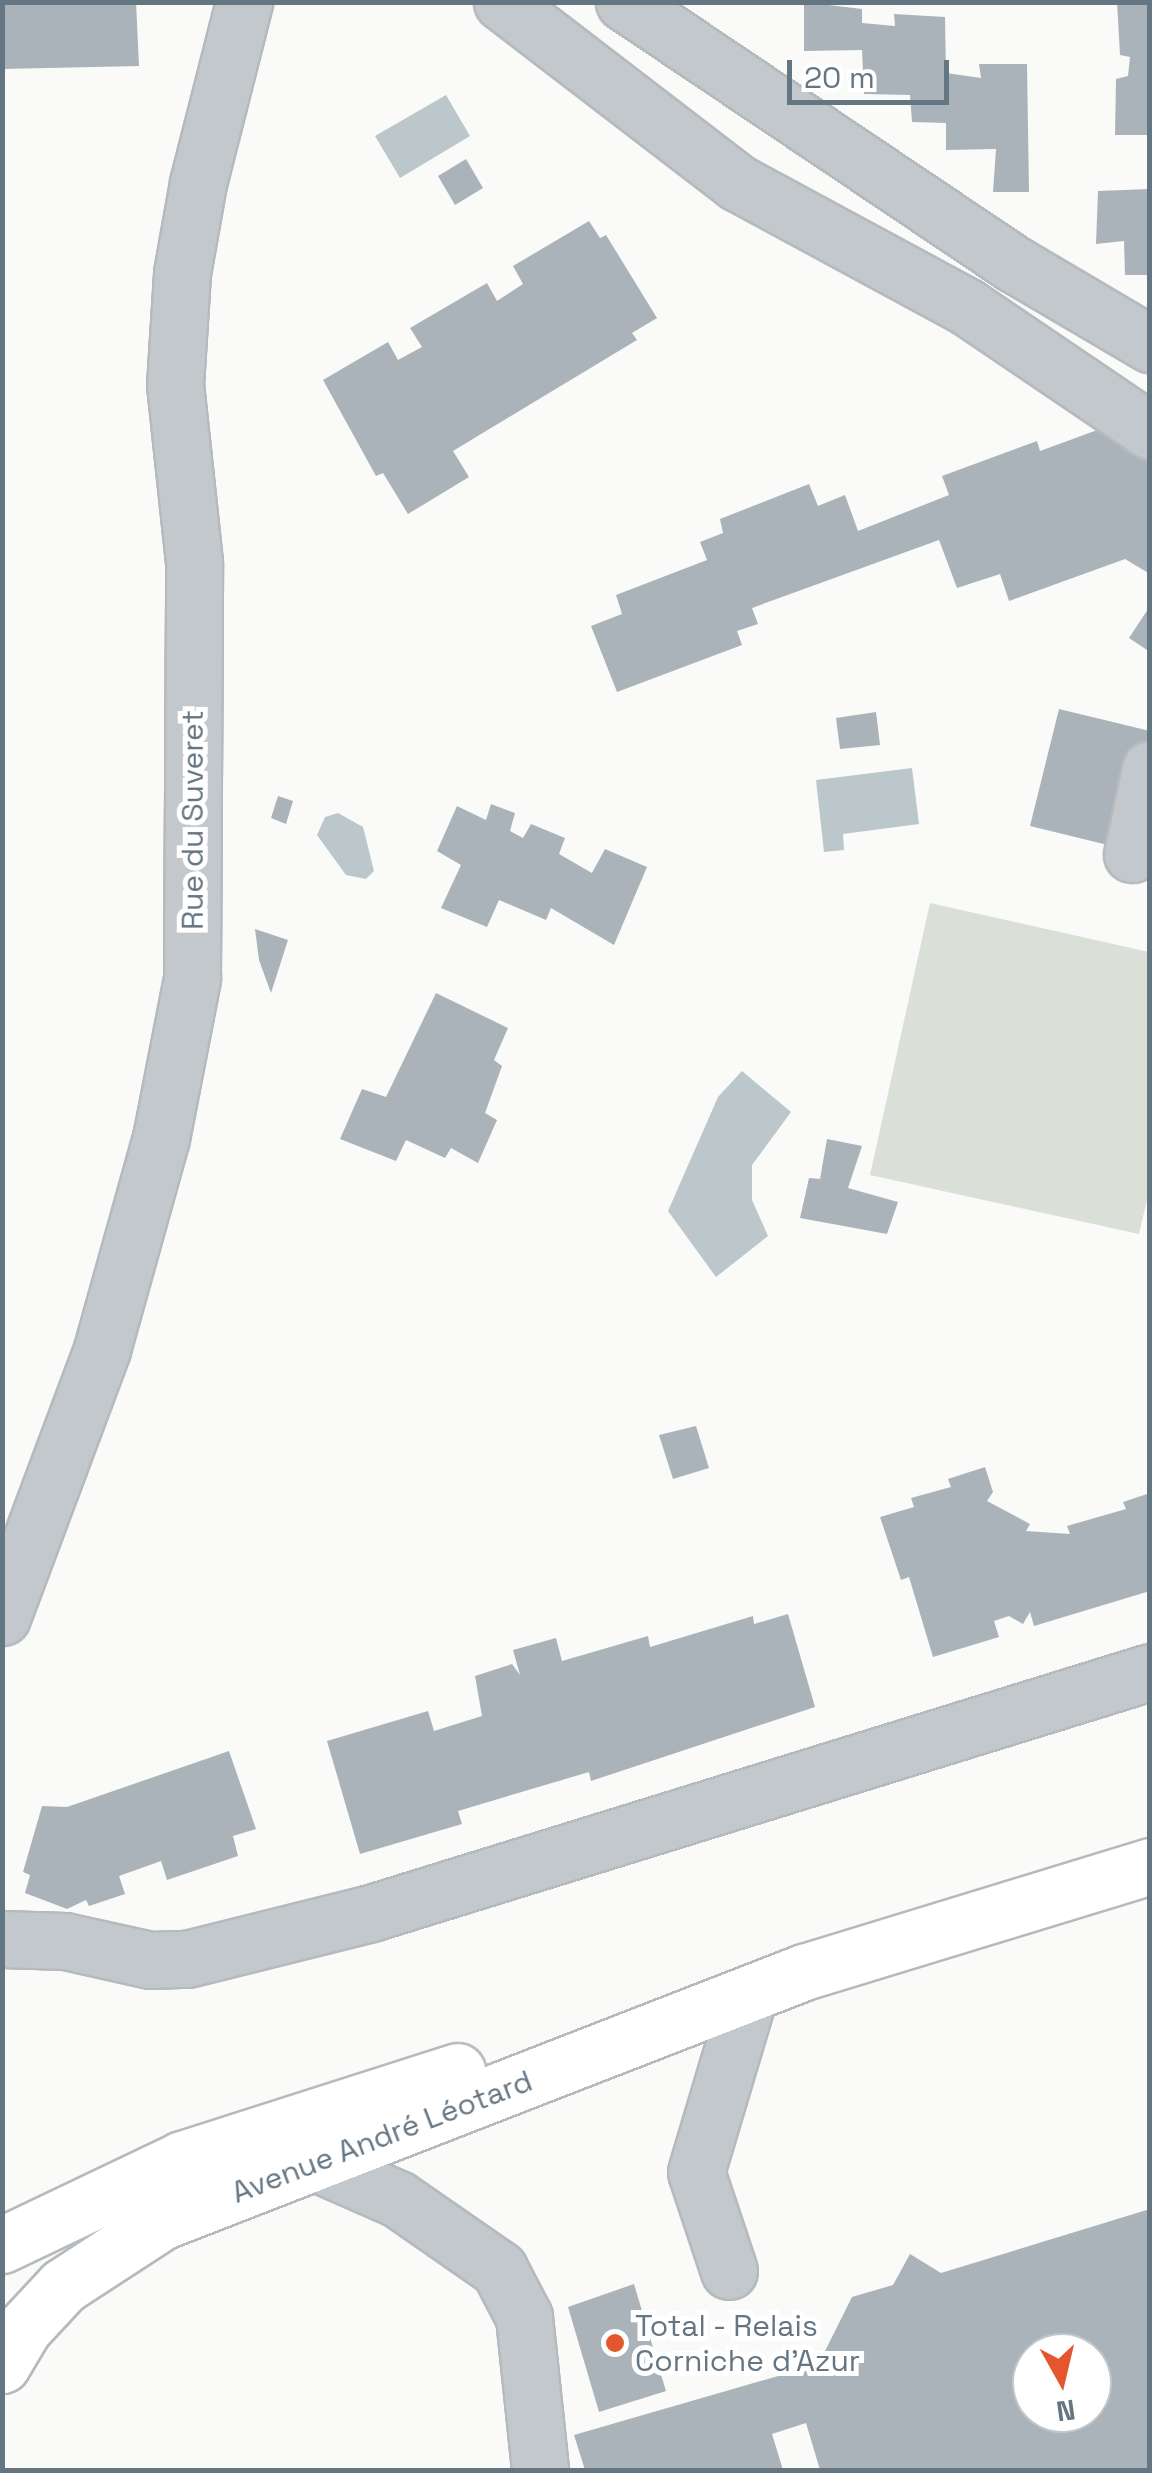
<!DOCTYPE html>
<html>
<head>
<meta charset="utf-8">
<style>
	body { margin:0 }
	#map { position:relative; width:1152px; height:2473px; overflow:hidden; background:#fafaf8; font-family:"Space Grotesk",sans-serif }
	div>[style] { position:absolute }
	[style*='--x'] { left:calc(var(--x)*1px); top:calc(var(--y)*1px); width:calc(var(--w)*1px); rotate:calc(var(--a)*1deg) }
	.green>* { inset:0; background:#dadfd7 }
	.water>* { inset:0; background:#bbc7cb }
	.building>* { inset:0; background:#aab3b9 }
	.roads { filter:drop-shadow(2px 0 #b5babe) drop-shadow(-2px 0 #b5babe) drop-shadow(0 2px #b5babe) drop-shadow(0 -2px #b5babe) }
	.minor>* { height:55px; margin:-27.5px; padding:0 27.5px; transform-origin:27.5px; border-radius:27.5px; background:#c3c8cc }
	.major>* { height:55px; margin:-27.5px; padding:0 27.5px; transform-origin:27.5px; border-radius:27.5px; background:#fff }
	.dots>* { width:28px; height:28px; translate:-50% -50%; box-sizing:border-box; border:5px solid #fff; border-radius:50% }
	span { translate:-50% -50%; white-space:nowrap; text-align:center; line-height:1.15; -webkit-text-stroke:10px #fff; paint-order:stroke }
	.street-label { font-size:30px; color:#657683 }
	.poi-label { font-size:30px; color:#657683 }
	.left { translate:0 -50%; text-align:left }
	.frame { position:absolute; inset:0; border:5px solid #657683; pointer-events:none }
	.north { position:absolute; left:1012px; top:2333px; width:100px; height:100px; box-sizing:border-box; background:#fff; border:2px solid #c1c8cd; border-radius:50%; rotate:172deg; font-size:28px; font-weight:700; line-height:40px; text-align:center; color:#657683 }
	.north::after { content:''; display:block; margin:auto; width:35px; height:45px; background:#e4572e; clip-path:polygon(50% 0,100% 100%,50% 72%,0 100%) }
	.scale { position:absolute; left:787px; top:60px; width:162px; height:45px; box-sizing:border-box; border:5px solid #657683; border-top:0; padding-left:12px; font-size:30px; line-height:35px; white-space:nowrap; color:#657683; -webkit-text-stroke:8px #fff; paint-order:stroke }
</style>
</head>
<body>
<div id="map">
	<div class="green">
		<i style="clip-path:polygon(930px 903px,1149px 952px,1150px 1187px,1139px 1234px,870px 1175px)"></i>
	</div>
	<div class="water">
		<i style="clip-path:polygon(446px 95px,470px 136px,400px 178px,375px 136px)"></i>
		<i style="clip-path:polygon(912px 768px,919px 824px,843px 834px,844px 850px,824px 852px,816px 780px)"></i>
		<i style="clip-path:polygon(338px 813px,363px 827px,374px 871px,366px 879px,346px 875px,317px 835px,325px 817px)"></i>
		<i style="clip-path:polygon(742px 1071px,791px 1112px,752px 1165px,752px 1200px,768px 1236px,716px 1277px,668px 1211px,718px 1097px)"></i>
	</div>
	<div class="building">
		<i style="clip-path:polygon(2px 2px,136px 2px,139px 66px,2px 69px)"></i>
		<i style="clip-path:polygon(804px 2px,862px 9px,862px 23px,895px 26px,894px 14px,945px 17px,946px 73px,981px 78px,979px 64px,1027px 64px,1029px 192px,993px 192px,996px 149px,946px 150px,946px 123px,912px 122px,910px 95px,864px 94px,862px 50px,804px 51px)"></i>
		<i style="clip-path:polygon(1117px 2px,1150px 2px,1150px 135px,1115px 135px,1116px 79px,1128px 76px,1130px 57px,1120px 55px)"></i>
		<i style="clip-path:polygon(466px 159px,483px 188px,455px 205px,438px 176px)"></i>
		<i style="clip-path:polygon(1150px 189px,1150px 275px,1125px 275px,1124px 241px,1096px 244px,1098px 191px)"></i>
		<i style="clip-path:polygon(589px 221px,600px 238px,606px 235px,657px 318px,632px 333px,637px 340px,453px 451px,469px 477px,408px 514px,383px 473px,376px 476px,323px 380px,388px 342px,398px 360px,422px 347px,410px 328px,487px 283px,497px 301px,523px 284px,513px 266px)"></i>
		<i style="clip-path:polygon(1100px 429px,1150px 461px,1150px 574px,1125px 559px,1009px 601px,1000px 574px,957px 588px,939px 540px,752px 608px,758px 624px,737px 631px,742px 645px,617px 692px,591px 626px,622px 614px,616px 595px,707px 560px,700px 542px,723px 533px,720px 519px,809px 484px,818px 506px,845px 495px,858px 531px,949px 495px,942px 476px,1037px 441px,1040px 451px)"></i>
		<i style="clip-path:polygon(1150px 606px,1150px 652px,1129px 638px)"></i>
		<i style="clip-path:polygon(1059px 709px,1150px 731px,1150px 757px,1116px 847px,1030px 826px)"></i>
		<i style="clip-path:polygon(876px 712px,880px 745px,840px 749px,836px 718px)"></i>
		<i style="clip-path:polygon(278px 796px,293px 801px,286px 824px,271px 818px)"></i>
		<i style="clip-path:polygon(491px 804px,515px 813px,510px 831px,523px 838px,531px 824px,565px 838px,559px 854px,592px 873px,605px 849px,647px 867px,614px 945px,551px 908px,546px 920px,499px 900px,487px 927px,441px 908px,461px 865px,437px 851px,457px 806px,486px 820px)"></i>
		<i style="clip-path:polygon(255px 929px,288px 940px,271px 993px,259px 960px)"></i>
		<i style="clip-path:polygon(436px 993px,508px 1028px,494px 1060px,502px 1066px,485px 1113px,497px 1120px,478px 1163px,451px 1148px,445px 1158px,406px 1140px,396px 1161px,340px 1139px,362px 1089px,386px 1097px)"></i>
		<i style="clip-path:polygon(827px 1139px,862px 1146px,848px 1188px,898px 1202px,887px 1234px,800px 1218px,809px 1178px,820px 1179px)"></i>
		<i style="clip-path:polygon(696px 1426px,709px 1468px,673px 1479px,659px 1435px)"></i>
		<i style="clip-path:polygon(985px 1467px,993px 1492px,987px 1501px,1030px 1524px,1026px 1531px,1070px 1534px,1067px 1526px,1126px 1509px,1123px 1502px,1150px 1493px,1150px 1591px,1034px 1626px,1030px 1612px,1023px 1624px,1009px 1616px,994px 1621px,999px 1637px,933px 1657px,909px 1577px,901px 1580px,880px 1517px,914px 1507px,911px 1498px,951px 1487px,948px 1479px)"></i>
		<i style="clip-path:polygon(788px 1614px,815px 1707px,591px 1781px,589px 1772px,458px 1811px,462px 1824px,360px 1854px,327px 1741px,428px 1711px,434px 1731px,482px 1716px,475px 1676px,512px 1664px,520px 1675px,513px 1650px,556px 1638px,562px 1661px,648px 1636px,650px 1647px,753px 1616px,754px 1624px)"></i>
		<i style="clip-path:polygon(229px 1751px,256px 1829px,233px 1836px,238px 1856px,167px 1880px,161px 1861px,119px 1876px,125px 1894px,89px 1906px,86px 1900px,67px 1909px,25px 1893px,30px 1875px,23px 1872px,42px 1806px,67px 1807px)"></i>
		<i style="clip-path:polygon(evenodd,1150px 2209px,1150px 2470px,820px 2470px,806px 2423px,772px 2434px,783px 2470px,585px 2470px,574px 2435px,792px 2372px,789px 2365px,823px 2355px,852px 2297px,893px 2285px,910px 2254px,941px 2273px,1150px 2209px,1032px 2353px,1092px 2353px,1092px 2413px,1032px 2413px,1032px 2353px)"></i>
		<i style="clip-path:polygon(634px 2284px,666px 2391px,599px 2412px,568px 2307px)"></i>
	</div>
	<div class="roads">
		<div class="minor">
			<i style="--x:502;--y:2;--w:297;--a:37.5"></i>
			<i style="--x:738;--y:183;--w:260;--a:28.4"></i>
			<i style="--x:967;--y:307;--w:221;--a:34.1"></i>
			<i style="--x:624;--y:2;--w:470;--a:33.9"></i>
			<i style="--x:1014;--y:264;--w:158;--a:30.5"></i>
			<i style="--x:1132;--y:854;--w:87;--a:-78"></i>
			<i style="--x:2;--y:1617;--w:286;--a:-69.5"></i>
			<i style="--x:102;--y:1349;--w:219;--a:-74.4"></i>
			<i style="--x:161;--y:1138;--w:163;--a:-79"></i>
			<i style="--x:192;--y:978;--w:416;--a:-89.7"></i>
			<i style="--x:194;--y:562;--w:178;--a:-96.1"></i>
			<i style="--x:175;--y:385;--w:112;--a:-86.4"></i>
			<i style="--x:182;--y:273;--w:91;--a:-79.9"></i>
			<i style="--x:198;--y:183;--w:187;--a:-75.7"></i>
			<i style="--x:2;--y:1939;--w:63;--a:1.8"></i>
			<i style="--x:65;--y:1941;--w:88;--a:12.5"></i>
			<i style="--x:151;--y:1960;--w:36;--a:-2"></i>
			<i style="--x:187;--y:1959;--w:190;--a:-14"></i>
			<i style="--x:371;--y:1913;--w:815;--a:-17.19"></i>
			<i style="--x:314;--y:2162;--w:92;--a:23.8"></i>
			<i style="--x:398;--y:2199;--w:123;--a:34.7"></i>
			<i style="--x:499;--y:2269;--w:54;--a:62.5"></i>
			<i style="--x:524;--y:2317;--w:154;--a:84"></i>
			<i style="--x:729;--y:2271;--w:104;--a:-108.4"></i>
			<i style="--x:696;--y:2172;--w:182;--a:-73.4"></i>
		</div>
		<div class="major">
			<i style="--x:2;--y:2245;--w:199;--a:-25.5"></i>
			<i style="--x:182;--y:2159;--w:289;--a:-17.7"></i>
			<i style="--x:2;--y:2365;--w:43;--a:-59.3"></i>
			<i style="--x:24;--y:2328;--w:57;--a:-47.1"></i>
			<i style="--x:63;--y:2286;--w:117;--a:-33.1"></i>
			<i style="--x:161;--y:2222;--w:690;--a:-21.25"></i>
			<i style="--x:804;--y:1972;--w:362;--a:-17"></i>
		</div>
	</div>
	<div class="dots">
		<i style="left:615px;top:2343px;background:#e4572e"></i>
	</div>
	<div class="street-label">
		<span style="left:193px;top:820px;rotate:-90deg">Rue du Suveret</span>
		<span style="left:382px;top:2137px;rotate:-21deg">Avenue André Léotard</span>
	</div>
	<div class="poi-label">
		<span class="left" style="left:635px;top:2343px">Total - Relais<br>Corniche d'Azur</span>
	</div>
	<div class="frame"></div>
	<div class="north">N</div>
	<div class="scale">20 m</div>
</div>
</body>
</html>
